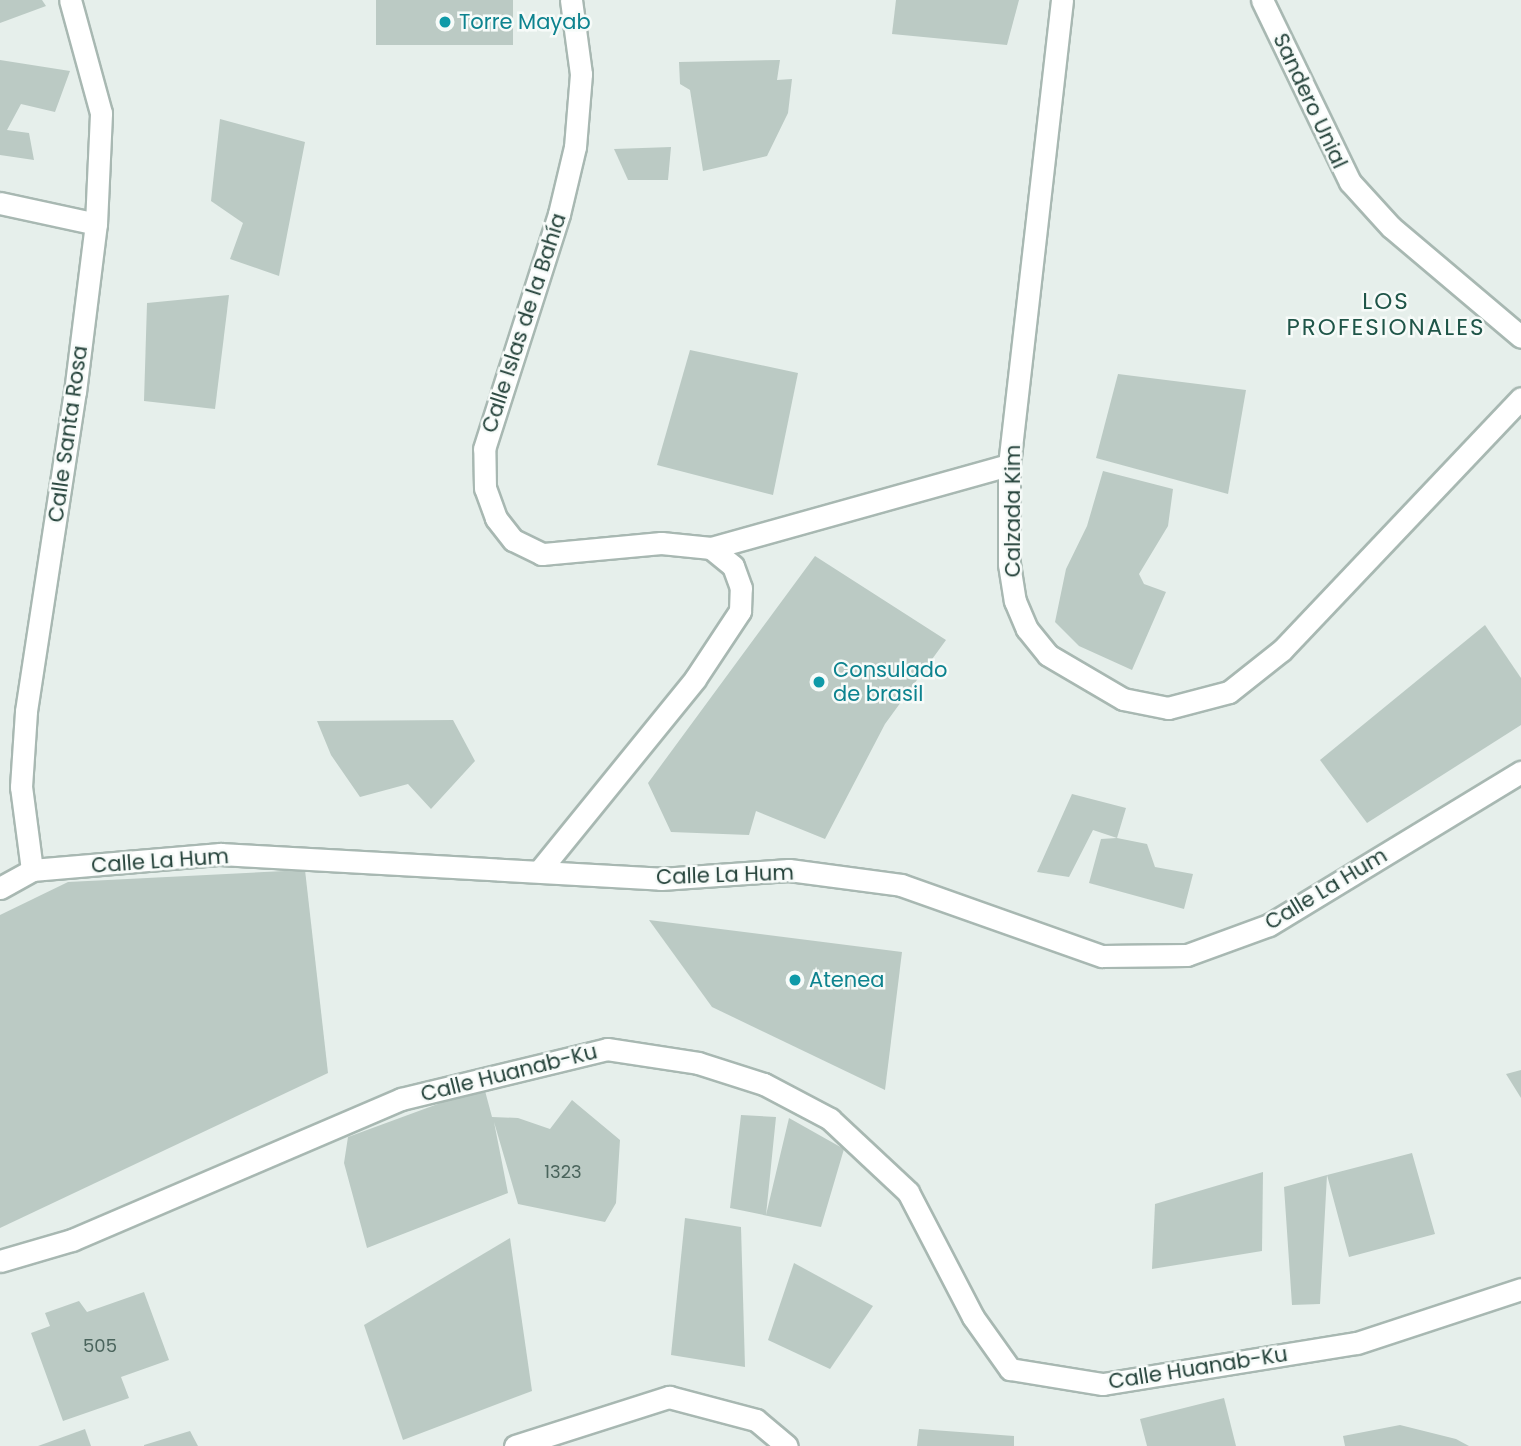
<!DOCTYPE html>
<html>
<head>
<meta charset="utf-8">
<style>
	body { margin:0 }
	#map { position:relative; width:1521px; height:1446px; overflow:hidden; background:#e6efeb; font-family:Poppins,sans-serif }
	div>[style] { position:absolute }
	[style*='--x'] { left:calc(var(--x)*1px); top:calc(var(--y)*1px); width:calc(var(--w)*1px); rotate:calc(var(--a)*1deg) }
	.building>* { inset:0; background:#bbcac4 }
	.roads { filter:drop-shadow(2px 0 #a8b8b2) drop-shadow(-2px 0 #a8b8b2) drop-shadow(0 2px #a8b8b2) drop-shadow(0 -2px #a8b8b2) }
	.minor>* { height:21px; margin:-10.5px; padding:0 10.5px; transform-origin:10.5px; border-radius:10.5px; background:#fff }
	.dots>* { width:19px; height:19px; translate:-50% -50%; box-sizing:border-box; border:4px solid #f7fbf9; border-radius:50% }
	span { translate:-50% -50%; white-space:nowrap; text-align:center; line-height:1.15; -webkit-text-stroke:5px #f7fbf9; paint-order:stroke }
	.number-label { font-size:18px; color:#4a645c }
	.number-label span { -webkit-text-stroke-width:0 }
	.culture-label { font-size:21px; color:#0d838f }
	.left { translate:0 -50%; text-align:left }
	.street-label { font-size:21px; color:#24423a }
	.neighbourhood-label { font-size:23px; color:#1f5548; letter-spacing:2px }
</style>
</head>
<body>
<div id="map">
	<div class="building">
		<i style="clip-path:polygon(0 0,42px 0,46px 6px,0 23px)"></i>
		<i style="clip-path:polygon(376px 0,513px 0,513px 45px,376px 45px)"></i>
		<i style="clip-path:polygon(896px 0,1019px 0,1007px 45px,892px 34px)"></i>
		<i style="clip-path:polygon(0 60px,70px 71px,55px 112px,21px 104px,7px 130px,29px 133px,34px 160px,0 155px)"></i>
		<i style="clip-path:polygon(780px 60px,777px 80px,792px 79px,788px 113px,767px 156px,703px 171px,690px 90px,680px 84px,679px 62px)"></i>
		<i style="clip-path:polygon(220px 119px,305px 142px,279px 276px,230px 259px,243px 223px,211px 201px)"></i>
		<i style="clip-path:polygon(671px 147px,668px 180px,628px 180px,614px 149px)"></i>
		<i style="clip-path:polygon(229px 295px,215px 409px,144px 401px,147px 303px)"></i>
		<i style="clip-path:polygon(690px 350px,798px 373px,773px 495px,657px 465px)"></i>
		<i style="clip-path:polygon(1118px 374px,1246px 390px,1228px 494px,1096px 458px)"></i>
		<i style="clip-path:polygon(1103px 471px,1173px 489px,1168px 526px,1139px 574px,1144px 584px,1166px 592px,1132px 670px,1079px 646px,1055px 622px,1066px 569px,1087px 526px)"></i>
		<i style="clip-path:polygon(815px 556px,946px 640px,885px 724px,825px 839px,756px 811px,749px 835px,671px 832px,648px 783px)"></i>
		<i style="clip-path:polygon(1485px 625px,1521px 678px,1521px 725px,1367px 823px,1320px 760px)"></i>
		<i style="clip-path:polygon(453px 720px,475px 761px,431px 809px,408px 784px,360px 797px,331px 755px,317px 721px)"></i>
		<i style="clip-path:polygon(1072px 794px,1126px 808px,1117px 838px,1147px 844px,1155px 867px,1193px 874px,1184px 909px,1089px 883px,1101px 839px,1117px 838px,1093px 830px,1069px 877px,1037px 872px)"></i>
		<i style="clip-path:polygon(305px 870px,328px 1073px,0 1228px,0 915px,68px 882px)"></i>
		<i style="clip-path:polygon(649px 920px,902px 952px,885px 1090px,712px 1007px)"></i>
		<i style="clip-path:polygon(1521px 1070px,1521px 1098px,1506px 1074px)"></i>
		<i style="clip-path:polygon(484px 1087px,492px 1117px,518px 1118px,550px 1129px,572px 1100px,620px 1140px,616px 1203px,605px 1222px,518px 1204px,494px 1122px,508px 1193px,367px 1248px,344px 1163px,348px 1137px)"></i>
		<i style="clip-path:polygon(741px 1115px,776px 1117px,766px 1215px,789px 1118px,844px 1149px,821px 1227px,730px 1208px)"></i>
		<i style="clip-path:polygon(1412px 1153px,1435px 1234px,1349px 1257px,1327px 1175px,1320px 1304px,1292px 1305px,1284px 1187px,1327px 1175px)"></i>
		<i style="clip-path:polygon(1263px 1172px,1262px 1251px,1152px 1269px,1155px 1204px)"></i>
		<i style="clip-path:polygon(685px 1218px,741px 1227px,745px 1367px,671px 1355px)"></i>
		<i style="clip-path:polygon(510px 1238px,532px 1391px,403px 1440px,364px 1325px)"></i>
		<i style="clip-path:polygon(794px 1263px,873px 1306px,830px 1369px,768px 1340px)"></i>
		<i style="clip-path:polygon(144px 1292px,169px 1360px,121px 1377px,129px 1398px,63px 1421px,31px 1333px,50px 1326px,45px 1313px,79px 1301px,87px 1312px)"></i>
		<i style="clip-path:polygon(1224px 1398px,1236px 1446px,1147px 1446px,1140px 1419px)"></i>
		<i style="clip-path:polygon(1400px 1425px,1456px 1439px,1469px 1446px,1345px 1446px,1343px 1436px)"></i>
		<i style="clip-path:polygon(85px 1429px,91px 1446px,38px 1446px)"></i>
		<i style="clip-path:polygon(919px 1429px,1014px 1436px,1014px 1446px,917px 1446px)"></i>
		<i style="clip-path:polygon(190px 1431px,198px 1446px,144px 1446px,144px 1445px)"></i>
	</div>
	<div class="roads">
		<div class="minor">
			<i style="--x:1062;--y:0;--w:468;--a:96.5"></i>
			<i style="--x:1009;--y:465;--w:99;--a:90"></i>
			<i style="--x:1009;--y:564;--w:37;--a:81"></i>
			<i style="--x:1015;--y:601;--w:30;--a:67"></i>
			<i style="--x:1027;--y:629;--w:33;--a:51"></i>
			<i style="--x:1048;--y:655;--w:87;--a:30.4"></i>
			<i style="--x:1123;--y:699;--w:46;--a:11.3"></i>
			<i style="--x:1168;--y:708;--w:63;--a:-14.7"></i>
			<i style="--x:1229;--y:692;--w:68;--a:-38.4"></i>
			<i style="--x:1282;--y:650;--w:347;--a:-46.5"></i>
			<i style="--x:1262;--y:0;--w:202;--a:64.2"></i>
			<i style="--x:1350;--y:182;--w:61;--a:47.7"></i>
			<i style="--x:1391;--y:227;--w:170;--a:40.2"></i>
			<i style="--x:0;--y:203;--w:98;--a:12.3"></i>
			<i style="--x:711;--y:548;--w:309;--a:-15.6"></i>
			<i style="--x:32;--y:870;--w:84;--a:-97.5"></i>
			<i style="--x:21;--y:787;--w:76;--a:-86.2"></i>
			<i style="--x:26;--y:711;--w:323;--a:-81.3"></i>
			<i style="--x:75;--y:392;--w:169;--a:-82.9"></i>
			<i style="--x:96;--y:224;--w:111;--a:-87.4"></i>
			<i style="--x:101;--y:113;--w:117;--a:-105.3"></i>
			<i style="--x:540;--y:870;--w:246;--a:-50.9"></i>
			<i style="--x:695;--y:679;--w:82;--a:-56.5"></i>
			<i style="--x:740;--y:611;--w:23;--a:-88"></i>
			<i style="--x:741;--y:588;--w:23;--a:-110"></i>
			<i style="--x:733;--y:566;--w:28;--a:-141"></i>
			<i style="--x:711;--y:548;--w:50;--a:-174.3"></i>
			<i style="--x:661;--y:543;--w:120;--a:174.7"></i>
			<i style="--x:542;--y:554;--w:32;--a:-154"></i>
			<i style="--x:513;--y:540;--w:28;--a:-128"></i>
			<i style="--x:496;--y:518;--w:32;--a:-110"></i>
			<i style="--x:485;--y:488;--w:39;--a:-91"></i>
			<i style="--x:484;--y:449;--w:247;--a:-72.3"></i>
			<i style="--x:559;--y:214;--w:69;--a:-76.6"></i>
			<i style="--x:575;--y:147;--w:73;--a:-85.3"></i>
			<i style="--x:581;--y:74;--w:75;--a:-97.7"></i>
			<i style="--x:0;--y:888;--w:37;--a:-29"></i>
			<i style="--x:32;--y:870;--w:189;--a:-4.9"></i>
			<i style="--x:220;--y:854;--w:442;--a:3.2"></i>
			<i style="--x:661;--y:879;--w:128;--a:-4"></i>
			<i style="--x:789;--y:870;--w:113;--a:7.6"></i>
			<i style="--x:901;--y:885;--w:213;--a:19.5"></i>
			<i style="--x:1102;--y:956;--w:85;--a:-0.7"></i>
			<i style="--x:1187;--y:955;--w:87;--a:-20.1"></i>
			<i style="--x:1269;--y:925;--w:295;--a:-31.3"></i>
			<i style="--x:0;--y:1261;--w:75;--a:-16.3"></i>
			<i style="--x:72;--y:1240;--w:358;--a:-23.2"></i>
			<i style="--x:401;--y:1099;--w:212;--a:-13.6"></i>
			<i style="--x:607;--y:1049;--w:92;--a:8.7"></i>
			<i style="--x:698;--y:1063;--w:69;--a:17.7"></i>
			<i style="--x:764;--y:1084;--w:75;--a:27.9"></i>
			<i style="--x:830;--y:1119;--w:107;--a:43.1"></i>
			<i style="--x:908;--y:1192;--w:141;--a:62.5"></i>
			<i style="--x:973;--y:1317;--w:64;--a:54.6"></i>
			<i style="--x:1010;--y:1369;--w:94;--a:9.2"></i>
			<i style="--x:1103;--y:1384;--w:257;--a:-9.2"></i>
			<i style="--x:1357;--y:1343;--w:173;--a:-18.2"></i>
			<i style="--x:515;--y:1446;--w:162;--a:-17.7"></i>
			<i style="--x:669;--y:1397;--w:90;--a:14.8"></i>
			<i style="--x:756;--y:1420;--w:40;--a:40"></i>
		</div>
	</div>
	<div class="dots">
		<i style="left:445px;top:22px;background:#0f9aa8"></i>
		<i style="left:819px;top:682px;background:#0f9aa8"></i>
		<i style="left:795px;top:980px;background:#0f9aa8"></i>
	</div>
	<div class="number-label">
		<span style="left:563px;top:1172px">1323</span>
		<span style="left:100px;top:1346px">505</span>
	</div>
	<div class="culture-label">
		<span class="left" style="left:459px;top:22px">Torre Mayab</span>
		<span class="left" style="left:833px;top:682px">Consulado<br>de brasil</span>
		<span class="left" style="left:809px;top:980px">Atenea</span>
	</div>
	<div class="street-label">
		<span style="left:1310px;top:101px;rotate:65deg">Sandero Unial</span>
		<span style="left:524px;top:323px;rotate:-72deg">Calle Islas de la Bahía</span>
		<span style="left:68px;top:434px;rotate:-82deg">Calle Santa Rosa</span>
		<span style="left:1013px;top:511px;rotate:-90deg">Calzada Kim</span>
		<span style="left:160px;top:861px;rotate:-4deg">Calle La Hum</span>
		<span style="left:725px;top:875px;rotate:-2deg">Calle La Hum</span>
		<span style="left:1326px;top:889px;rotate:-31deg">Calle La Hum</span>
		<span style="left:509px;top:1073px;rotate:-14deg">Calle Huanab-Ku</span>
		<span style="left:1198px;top:1368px;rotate:-9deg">Calle Huanab-Ku</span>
	</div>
	<div class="neighbourhood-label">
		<span style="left:1386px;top:314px">LOS<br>PROFESIONALES</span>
	</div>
</div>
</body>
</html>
